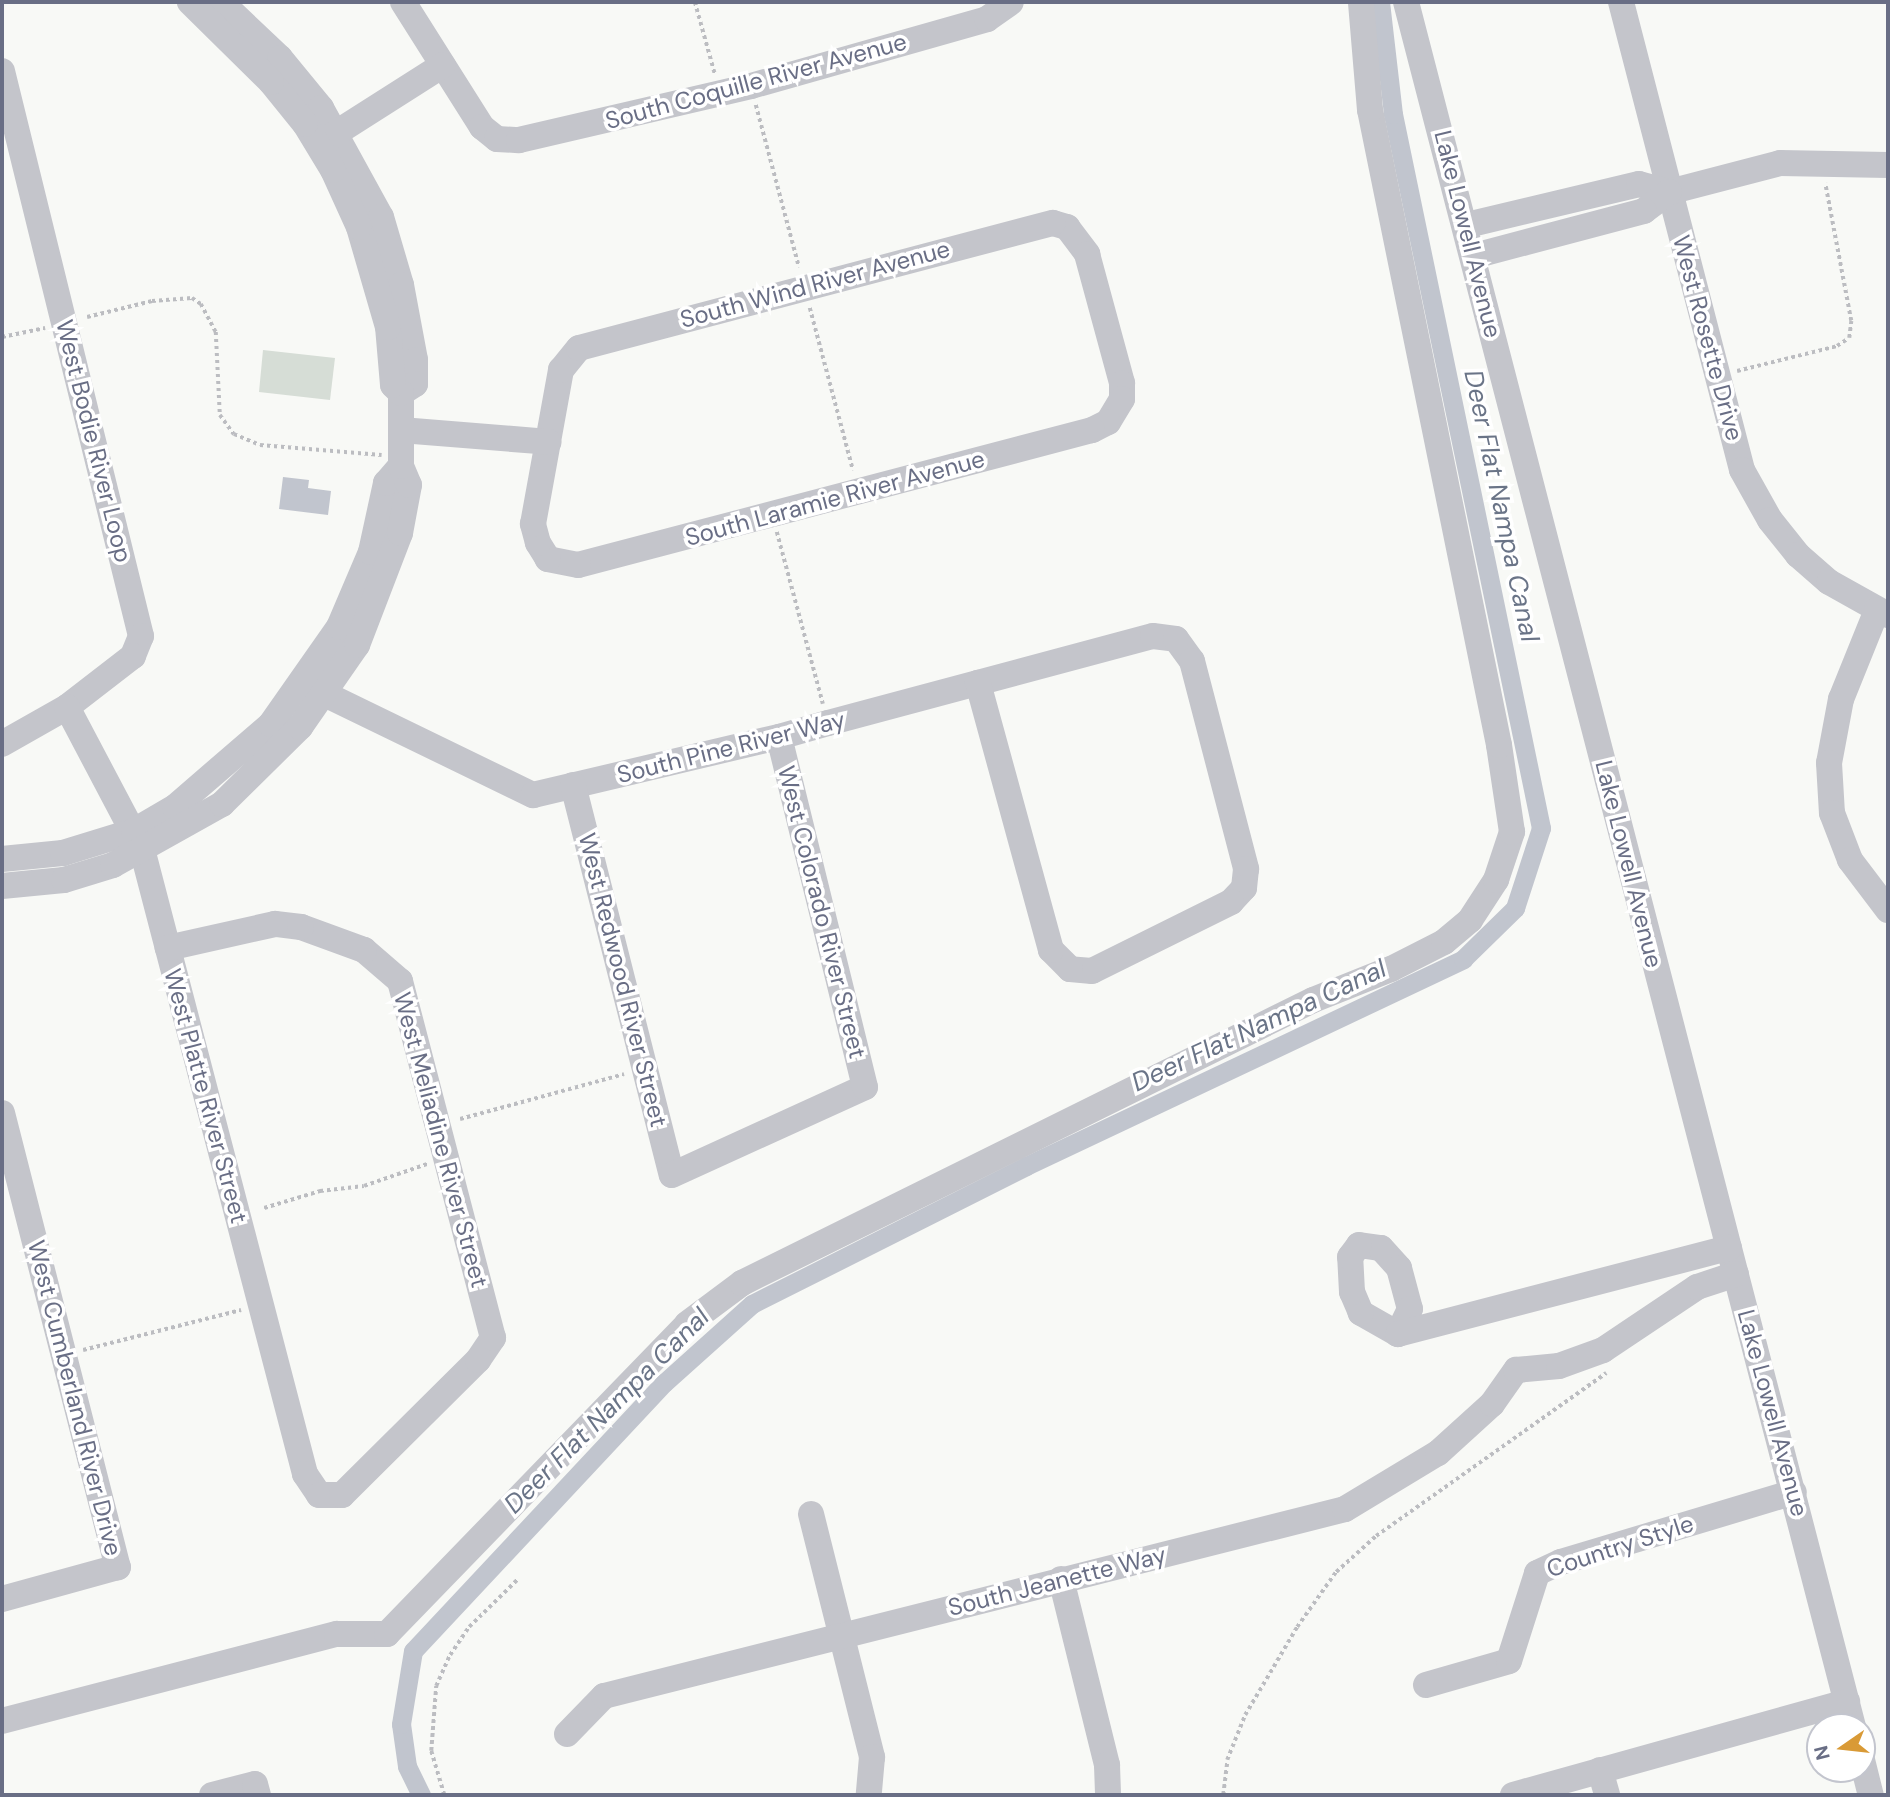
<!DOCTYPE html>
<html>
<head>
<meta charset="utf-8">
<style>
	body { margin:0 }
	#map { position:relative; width:1890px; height:1797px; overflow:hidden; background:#f8f9f6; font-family:"DM Sans",sans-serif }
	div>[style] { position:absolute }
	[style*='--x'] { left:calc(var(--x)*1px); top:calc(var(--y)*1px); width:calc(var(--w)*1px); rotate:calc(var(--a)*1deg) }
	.green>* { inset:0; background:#d6ddd6 }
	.water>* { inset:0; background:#c1c5ce }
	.canal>* { height:19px; margin:-9.5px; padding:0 9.5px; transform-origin:9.5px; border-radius:9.5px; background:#c1c5ce }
	.path>* { height:3.5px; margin-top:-1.75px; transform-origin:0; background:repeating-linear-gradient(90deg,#bcbdc1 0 3.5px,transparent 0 7px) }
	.minor>* { height:26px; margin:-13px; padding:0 13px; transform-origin:13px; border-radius:13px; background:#c4c5cb }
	span { translate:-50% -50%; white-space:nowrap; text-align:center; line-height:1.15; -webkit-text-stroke:7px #fff; paint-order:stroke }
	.street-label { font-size:24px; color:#696e85 }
	.water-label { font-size:26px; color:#6a7487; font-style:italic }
	.frame { position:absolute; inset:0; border:4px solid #696e85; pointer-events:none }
	.north { position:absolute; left:1806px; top:1713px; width:70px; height:70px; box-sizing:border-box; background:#fff; border:2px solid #c3c5ce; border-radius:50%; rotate:256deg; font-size:19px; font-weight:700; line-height:28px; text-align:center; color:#696e85 }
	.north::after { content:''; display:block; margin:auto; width:24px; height:32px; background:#d99a36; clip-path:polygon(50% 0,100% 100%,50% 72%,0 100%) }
</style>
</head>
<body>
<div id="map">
	<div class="green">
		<i style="clip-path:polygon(263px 350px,335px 358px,330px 400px,259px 392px)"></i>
	</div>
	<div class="water">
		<i style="clip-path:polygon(283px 477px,309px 480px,308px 488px,331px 491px,328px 515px,279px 509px)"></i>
	</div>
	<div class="canal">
		<i style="--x:421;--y:1795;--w:32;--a:-116"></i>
		<i style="--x:407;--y:1766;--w:42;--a:-98.1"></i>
		<i style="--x:401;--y:1724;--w:74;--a:-80.7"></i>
		<i style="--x:413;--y:1651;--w:367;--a:-46.9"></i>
		<i style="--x:664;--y:1383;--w:118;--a:-41.9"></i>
		<i style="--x:752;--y:1304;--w:307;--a:-26.7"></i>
		<i style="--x:1026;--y:1166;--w:484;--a:-25.3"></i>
		<i style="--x:1463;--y:959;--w:73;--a:-44.4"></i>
		<i style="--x:1515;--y:908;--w:84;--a:-72"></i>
		<i style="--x:1541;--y:828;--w:729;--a:-101.71"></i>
		<i style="--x:1393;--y:114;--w:113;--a:-96.6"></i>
	</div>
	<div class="path">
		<i style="--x:695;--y:2;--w:75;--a:74.5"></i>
		<i style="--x:756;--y:105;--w:168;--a:75.1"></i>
		<i style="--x:810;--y:308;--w:168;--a:75.1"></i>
		<i style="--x:87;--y:317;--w:67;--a:-13.8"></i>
		<i style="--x:152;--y:301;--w:40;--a:-4.3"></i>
		<i style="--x:192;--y:298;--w:11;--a:34"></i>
		<i style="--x:201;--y:304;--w:32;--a:62"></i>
		<i style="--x:216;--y:332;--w:83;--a:87.2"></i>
		<i style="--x:220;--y:415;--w:24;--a:54"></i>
		<i style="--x:234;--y:434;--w:28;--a:23"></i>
		<i style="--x:260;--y:445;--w:122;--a:4.7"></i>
		<i style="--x:2;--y:337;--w:44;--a:-11.8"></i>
		<i style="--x:1737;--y:371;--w:103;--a:-14"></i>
		<i style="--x:1837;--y:346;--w:14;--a:-34"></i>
		<i style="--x:1849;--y:338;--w:17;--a:-83"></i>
		<i style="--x:1851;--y:321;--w:140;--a:-100.7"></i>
		<i style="--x:777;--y:532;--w:178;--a:75"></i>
		<i style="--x:460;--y:1119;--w:170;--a:-15.3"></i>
		<i style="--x:264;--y:1208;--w:59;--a:-16.9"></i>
		<i style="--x:320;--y:1191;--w:44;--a:-6.5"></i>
		<i style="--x:364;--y:1186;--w:67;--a:-19.2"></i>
		<i style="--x:83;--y:1350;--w:163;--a:-14.2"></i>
		<i style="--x:444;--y:1795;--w:46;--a:-106.5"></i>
		<i style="--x:431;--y:1751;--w:65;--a:-85.6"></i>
		<i style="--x:436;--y:1686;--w:34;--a:-66"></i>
		<i style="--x:450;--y:1655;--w:34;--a:-56"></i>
		<i style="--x:469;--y:1627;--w:67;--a:-44.4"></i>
		<i style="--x:1223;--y:1795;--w:35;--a:-83"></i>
		<i style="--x:1227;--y:1760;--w:48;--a:-68.2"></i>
		<i style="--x:1245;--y:1715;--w:102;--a:-59.4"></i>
		<i style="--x:1297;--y:1627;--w:67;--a:-54.7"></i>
		<i style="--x:1336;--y:1572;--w:54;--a:-42"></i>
		<i style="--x:1376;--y:1536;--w:282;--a:-35.3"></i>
	</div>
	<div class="minor">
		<i style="--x:221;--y:2;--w:81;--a:43.5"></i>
		<i style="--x:280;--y:58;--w:65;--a:50.6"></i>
		<i style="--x:321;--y:108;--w:124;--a:61.2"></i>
		<i style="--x:381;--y:217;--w:71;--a:73.6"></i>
		<i style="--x:401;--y:285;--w:76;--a:79.4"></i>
		<i style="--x:415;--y:360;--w:24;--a:90"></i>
		<i style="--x:415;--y:384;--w:17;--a:147"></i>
		<i style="--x:403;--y:2;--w:148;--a:57.7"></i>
		<i style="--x:482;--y:127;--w:19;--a:39"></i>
		<i style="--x:497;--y:139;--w:22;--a:3"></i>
		<i style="--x:519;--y:140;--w:238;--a:-13.1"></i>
		<i style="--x:751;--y:86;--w:245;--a:-15.8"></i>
		<i style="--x:987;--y:19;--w:29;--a:-35"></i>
		<i style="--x:1406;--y:2;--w:1782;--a:75.47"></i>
		<i style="--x:1621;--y:2;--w:483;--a:75.5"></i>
		<i style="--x:1742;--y:470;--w:57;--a:60.8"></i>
		<i style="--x:1770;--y:520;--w:45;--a:51.3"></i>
		<i style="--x:1798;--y:555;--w:41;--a:41.1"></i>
		<i style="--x:1829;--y:582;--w:68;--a:29.2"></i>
		<i style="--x:2;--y:71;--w:582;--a:76.18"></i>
		<i style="--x:141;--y:636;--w:22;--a:112"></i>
		<i style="--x:133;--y:656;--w:83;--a:142.3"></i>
		<i style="--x:67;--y:707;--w:75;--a:150.4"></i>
		<i style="--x:322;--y:142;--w:143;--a:-32.5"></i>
		<i style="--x:1669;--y:192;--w:115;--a:-14.6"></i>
		<i style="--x:1780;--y:163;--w:108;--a:1.1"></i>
		<i style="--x:1053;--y:223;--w:15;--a:16"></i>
		<i style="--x:1067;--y:227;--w:34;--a:53"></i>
		<i style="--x:1087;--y:254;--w:134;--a:74.8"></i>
		<i style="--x:1122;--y:383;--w:16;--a:90"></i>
		<i style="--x:1122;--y:399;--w:27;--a:121"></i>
		<i style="--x:1108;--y:422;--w:18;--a:153"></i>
		<i style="--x:1092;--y:430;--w:531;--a:165.28"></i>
		<i style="--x:578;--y:565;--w:31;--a:-169"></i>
		<i style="--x:548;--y:559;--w:19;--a:-122"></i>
		<i style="--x:538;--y:543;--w:20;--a:-105"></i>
		<i style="--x:533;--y:524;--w:157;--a:-79.7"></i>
		<i style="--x:561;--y:370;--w:28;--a:-51"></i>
		<i style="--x:579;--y:348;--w:490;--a:-14.8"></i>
		<i style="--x:1467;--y:225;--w:177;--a:-13.4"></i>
		<i style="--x:1639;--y:184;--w:31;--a:15"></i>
		<i style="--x:1669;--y:192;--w:31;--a:143"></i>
		<i style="--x:1644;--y:211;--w:176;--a:165.2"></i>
		<i style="--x:401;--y:430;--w:148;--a:4.6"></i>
		<i style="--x:1877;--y:610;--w:96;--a:112"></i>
		<i style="--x:1841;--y:699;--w:65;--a:100.6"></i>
		<i style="--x:1829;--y:763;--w:50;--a:86.6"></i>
		<i style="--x:1832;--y:813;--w:50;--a:69"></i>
		<i style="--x:1850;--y:860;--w:63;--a:52.8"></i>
		<i style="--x:302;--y:683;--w:257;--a:25.9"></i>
		<i style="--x:533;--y:795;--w:253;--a:-13.3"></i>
		<i style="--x:779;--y:737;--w:51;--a:-15.9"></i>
		<i style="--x:828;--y:723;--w:336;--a:-15"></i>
		<i style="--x:1153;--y:636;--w:23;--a:7"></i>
		<i style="--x:1176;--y:639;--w:27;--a:54"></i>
		<i style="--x:1192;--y:661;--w:215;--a:75.4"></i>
		<i style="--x:1246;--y:869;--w:19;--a:96"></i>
		<i style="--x:1244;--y:888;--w:19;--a:133"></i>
		<i style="--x:1231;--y:902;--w:155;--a:153.6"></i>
		<i style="--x:1092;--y:971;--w:22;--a:-175"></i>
		<i style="--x:1070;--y:969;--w:27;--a:-135"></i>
		<i style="--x:1051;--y:950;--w:277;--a:-105.3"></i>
		<i style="--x:67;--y:707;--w:161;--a:62.2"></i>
		<i style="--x:142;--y:849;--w:646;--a:75.38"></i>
		<i style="--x:305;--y:1474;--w:25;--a:56"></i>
		<i style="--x:319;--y:1495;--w:23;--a:0"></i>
		<i style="--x:342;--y:1495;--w:192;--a:-44.8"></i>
		<i style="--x:478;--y:1360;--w:27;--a:-56"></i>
		<i style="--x:493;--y:1338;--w:369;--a:-104.6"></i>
		<i style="--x:400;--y:981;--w:48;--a:-139.3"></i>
		<i style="--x:364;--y:950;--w:67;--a:-159.9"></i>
		<i style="--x:301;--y:927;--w:26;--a:-173"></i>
		<i style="--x:275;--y:924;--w:110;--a:167.4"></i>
		<i style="--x:573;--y:785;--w:402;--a:75.8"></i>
		<i style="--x:672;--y:1175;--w:212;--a:-24.5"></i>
		<i style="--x:865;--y:1087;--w:360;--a:-103.8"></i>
		<i style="--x:2;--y:859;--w:61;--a:-5.6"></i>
		<i style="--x:63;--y:853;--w:74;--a:-17.2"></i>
		<i style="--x:134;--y:831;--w:48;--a:-30.3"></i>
		<i style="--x:175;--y:807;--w:127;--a:-40.8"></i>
		<i style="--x:271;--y:724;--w:118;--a:-55"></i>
		<i style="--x:339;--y:627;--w:82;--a:-66.9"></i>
		<i style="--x:371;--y:552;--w:71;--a:-77.7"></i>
		<i style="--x:386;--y:483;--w:23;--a:-49"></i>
		<i style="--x:2;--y:886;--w:62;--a:-5.5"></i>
		<i style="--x:64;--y:880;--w:51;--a:-17"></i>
		<i style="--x:113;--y:865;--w:125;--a:-29.2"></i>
		<i style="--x:222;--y:804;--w:110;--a:-44.6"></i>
		<i style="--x:300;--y:727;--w:100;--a:-55.2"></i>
		<i style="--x:357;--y:645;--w:120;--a:-69"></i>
		<i style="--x:400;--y:533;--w:49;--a:-79.4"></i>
		<i style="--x:409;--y:485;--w:21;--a:-113"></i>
		<i style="--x:401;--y:466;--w:73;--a:-90"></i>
		<i style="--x:401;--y:393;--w:11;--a:-135"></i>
		<i style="--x:393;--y:385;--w:58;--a:-94.9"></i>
		<i style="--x:388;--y:327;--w:104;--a:-106.2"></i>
		<i style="--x:359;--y:227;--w:63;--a:-114.5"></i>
		<i style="--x:333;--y:170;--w:54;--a:-121.3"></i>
		<i style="--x:305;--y:124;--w:54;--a:-129"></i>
		<i style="--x:271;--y:82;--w:114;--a:-135.4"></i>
		<i style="--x:2;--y:1113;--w:469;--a:75.7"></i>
		<i style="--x:118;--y:1567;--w:120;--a:164.6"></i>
		<i style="--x:1359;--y:1245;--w:22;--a:8"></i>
		<i style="--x:1381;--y:1248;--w:27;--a:48"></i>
		<i style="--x:1399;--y:1268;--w:42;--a:75"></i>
		<i style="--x:1410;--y:1309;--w:28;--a:116"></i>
		<i style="--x:1398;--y:1334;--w:43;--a:-150.4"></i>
		<i style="--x:1361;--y:1313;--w:23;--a:-113"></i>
		<i style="--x:1352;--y:1292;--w:35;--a:-93"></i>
		<i style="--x:1350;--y:1257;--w:15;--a:-53"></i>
		<i style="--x:1398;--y:1334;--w:342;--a:-14.6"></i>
		<i style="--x:811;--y:1514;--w:251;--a:75.9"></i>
		<i style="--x:872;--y:1757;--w:38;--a:95"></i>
		<i style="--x:1061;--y:1579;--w:192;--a:76.1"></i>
		<i style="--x:1107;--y:1765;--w:30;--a:88"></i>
		<i style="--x:1426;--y:1685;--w:86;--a:-16.1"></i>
		<i style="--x:1509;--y:1661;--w:92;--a:-72.3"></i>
		<i style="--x:1537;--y:1573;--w:26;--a:-25"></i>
		<i style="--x:1561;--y:1562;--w:243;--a:-16.7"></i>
		<i style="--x:2;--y:1721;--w:346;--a:-14.6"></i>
		<i style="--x:337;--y:1634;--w:50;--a:0"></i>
		<i style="--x:387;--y:1634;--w:431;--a:-45.9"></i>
		<i style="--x:687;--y:1324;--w:69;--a:-36.7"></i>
		<i style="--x:742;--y:1283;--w:637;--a:-26.36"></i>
		<i style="--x:1313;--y:1000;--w:84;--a:-21.7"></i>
		<i style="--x:1391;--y:969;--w:59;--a:-27"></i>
		<i style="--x:1444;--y:942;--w:34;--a:-40"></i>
		<i style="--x:1470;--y:920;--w:48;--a:-57"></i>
		<i style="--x:1496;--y:880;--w:51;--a:-71.6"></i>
		<i style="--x:1512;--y:832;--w:88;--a:-98.5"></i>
		<i style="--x:1499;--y:745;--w:648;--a:-101.48"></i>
		<i style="--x:1370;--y:110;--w:108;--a:-94.8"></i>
		<i style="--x:567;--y:1734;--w:53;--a:-45.8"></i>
		<i style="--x:604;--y:1696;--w:764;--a:-14.16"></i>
		<i style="--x:1345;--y:1509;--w:109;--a:-31.1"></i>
		<i style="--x:1438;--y:1453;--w:73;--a:-42.2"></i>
		<i style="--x:1492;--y:1404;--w:42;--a:-54.8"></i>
		<i style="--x:1516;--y:1370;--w:43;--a:-5.3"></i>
		<i style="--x:1559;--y:1366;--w:47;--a:-20"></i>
		<i style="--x:1603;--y:1350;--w:113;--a:-33.8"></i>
		<i style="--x:1697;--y:1287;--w:41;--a:-18.4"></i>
		<i style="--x:1862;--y:1760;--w:36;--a:76"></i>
		<i style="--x:1600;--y:1770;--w:26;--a:74"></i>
		<i style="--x:212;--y:1795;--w:44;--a:-14.3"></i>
		<i style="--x:255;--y:1784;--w:11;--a:75"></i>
		<i style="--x:1513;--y:1795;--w:347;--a:-15.6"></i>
	</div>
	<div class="street-label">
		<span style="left:756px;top:81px;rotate:-15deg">South Coquille River Avenue</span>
		<span style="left:1468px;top:234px;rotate:76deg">Lake Lowell Avenue</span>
		<span style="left:815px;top:284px;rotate:-15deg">South Wind River Avenue</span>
		<span style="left:1708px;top:338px;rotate:75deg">West Rosette Drive</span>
		<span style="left:94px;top:441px;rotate:76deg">West Bodie River Loop</span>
		<span style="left:835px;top:498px;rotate:-15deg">South Laramie River Avenue</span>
		<span style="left:731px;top:747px;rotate:-14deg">South Pine River Way</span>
		<span style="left:1629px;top:864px;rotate:76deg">Lake Lowell Avenue</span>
		<span style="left:822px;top:912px;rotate:76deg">West Colorado River Street</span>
		<span style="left:623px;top:980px;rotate:76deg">West Redwood River Street</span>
		<span style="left:206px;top:1096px;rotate:75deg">West Platte River Street</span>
		<span style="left:441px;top:1140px;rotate:75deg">West Meliadine River Street</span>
		<span style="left:75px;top:1398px;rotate:76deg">West Cumberland River Drive</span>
		<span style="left:1773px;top:1413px;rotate:75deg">Lake Lowell Avenue</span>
		<span style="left:1620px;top:1546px;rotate:-18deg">Country Style</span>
		<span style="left:1057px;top:1581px;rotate:-14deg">South Jeanette Way</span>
	</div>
	<div class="water-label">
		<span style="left:1501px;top:506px;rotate:78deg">Deer Flat Nampa Canal</span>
		<span style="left:1259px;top:1026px;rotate:-25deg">Deer Flat Nampa Canal</span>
		<span style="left:607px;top:1411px;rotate:-45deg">Deer Flat Nampa Canal</span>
	</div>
	<div class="frame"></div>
	<div class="north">N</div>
</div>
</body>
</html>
